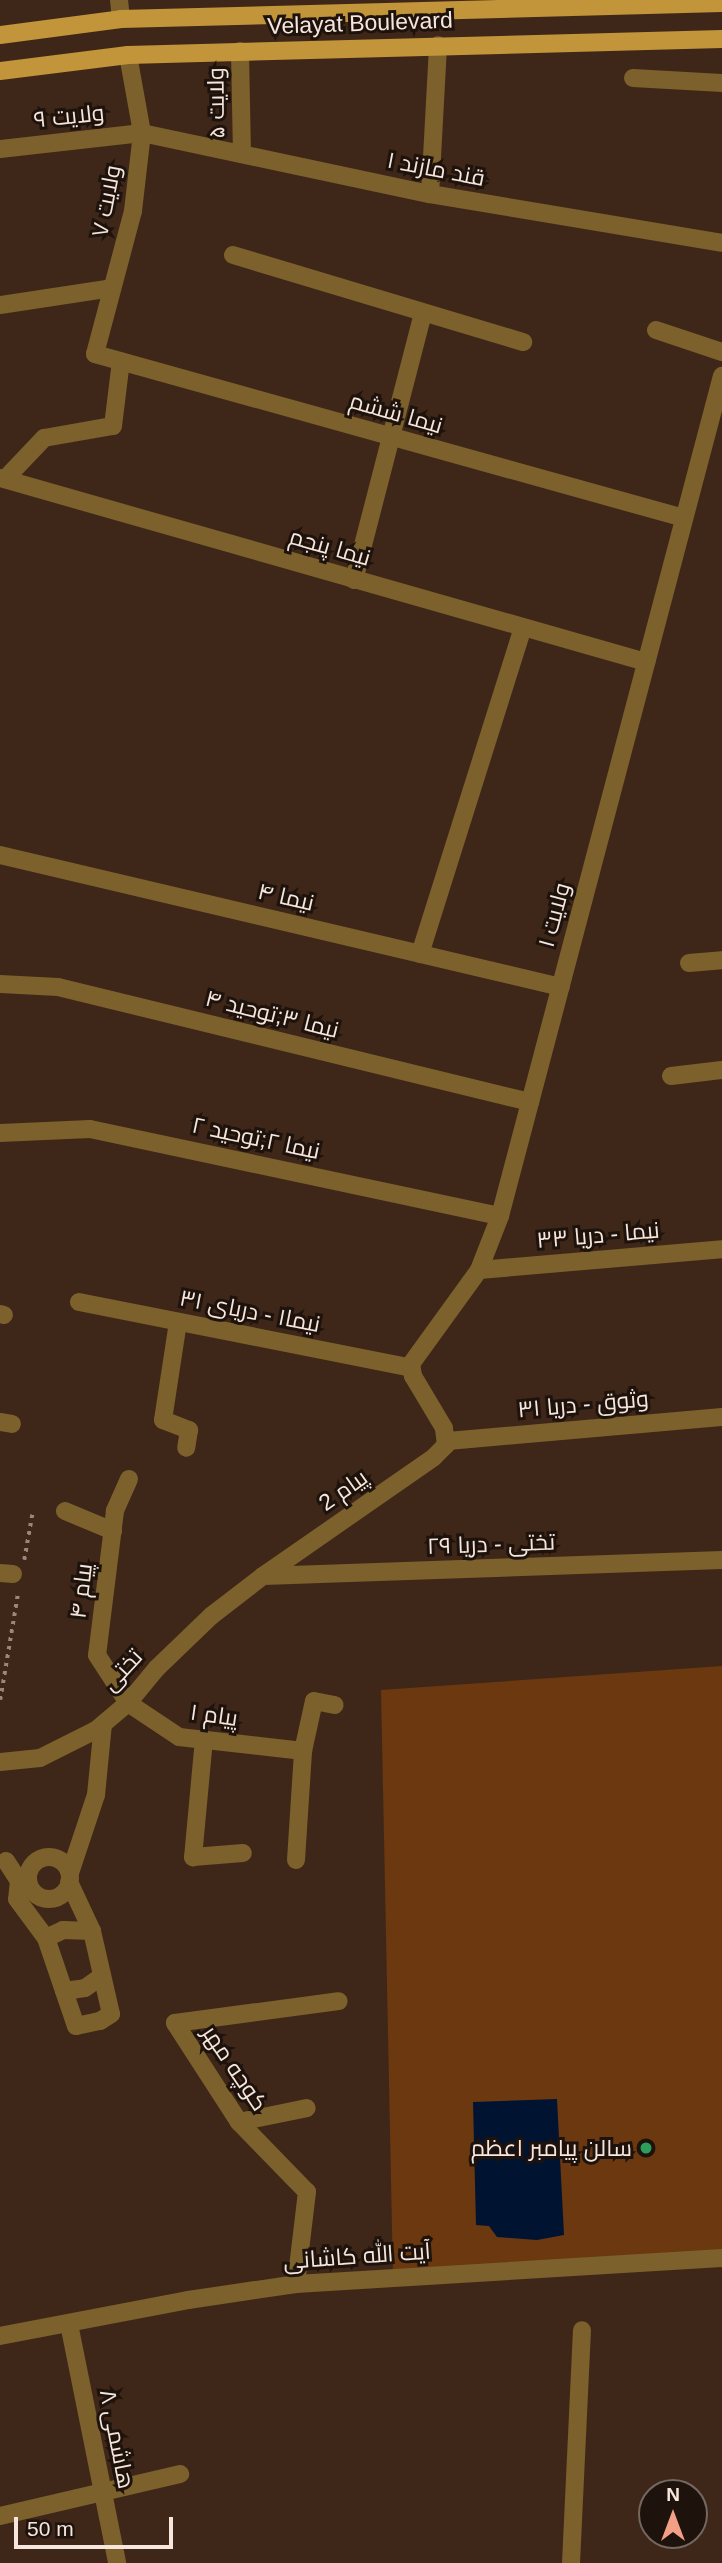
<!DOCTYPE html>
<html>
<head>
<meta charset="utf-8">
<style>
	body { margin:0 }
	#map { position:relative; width:722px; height:2563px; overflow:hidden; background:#3e2718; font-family:Helvetica,Cairo,sans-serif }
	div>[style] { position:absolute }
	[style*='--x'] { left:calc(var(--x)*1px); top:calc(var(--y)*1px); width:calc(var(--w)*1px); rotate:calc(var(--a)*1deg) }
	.green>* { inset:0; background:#6b3810 }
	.water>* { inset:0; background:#001331 }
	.path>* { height:3.5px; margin-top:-1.75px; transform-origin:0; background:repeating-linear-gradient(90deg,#9a877b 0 3.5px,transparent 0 8.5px) }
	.minor>* { height:18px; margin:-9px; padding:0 9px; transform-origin:9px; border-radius:9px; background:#7c612c }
	.minor>.ring { margin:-9px; padding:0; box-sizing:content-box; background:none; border:18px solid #7c612c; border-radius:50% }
	.tertiary>* { height:18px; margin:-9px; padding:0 9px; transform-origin:9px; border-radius:9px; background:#7c612c }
	.primary>* { height:18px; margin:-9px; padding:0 9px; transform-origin:9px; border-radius:9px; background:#c2953b }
	.dots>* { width:19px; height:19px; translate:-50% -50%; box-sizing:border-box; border:4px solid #1d130c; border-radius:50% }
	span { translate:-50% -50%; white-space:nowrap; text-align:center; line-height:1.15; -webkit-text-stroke:6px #1d130c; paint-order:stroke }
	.street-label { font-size:23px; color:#f6e6dd }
	.poi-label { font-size:23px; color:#f6e6dd }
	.right { translate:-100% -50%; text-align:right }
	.north { position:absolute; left:638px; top:2479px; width:70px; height:70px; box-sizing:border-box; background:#1d130c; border:2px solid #746760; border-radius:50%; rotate:0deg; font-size:19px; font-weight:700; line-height:28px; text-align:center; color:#f6e6dd }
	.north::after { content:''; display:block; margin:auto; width:24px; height:32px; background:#f39f86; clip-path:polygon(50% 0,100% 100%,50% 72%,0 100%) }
	.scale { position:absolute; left:14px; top:2517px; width:159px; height:32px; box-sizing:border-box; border:4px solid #f6e6dd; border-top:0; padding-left:9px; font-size:21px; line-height:24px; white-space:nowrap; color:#f6e6dd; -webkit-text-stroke:5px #1d130c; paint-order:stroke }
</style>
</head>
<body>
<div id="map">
	<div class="green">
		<i style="clip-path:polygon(722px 1666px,722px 2258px,393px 2277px,381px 1690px)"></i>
	</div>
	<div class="water">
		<i style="clip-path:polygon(557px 2099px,564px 2235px,537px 2240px,497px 2237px,489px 2226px,476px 2225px,473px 2102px)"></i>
	</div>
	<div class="path">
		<i style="--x:24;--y:1560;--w:46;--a:-79.9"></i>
		<i style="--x:0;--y:1700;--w:109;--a:-80.5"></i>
	</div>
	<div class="minor">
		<i style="--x:119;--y:0;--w:19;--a:84"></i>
		<i style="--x:240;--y:51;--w:103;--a:88.9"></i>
		<i style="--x:128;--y:55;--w:79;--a:79.8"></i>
		<i style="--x:142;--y:133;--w:79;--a:96.6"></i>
		<i style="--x:133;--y:211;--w:148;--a:104.9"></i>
		<i style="--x:95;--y:354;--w:611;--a:15.56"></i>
		<i style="--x:633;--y:78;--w:89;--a:3.2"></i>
		<i style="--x:0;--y:149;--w:143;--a:-6.4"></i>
		<i style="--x:142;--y:133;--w:294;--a:12"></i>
		<i style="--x:430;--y:194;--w:296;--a:9.5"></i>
		<i style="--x:430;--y:194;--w:149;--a:-86.9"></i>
		<i style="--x:233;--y:255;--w:303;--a:16.7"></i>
		<i style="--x:0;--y:305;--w:113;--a:-8.6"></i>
		<i style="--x:656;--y:330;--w:70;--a:18.4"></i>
		<i style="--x:0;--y:478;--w:672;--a:15.9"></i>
		<i style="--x:5;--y:479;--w:57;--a:-46.4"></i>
		<i style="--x:44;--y:438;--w:70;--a:-9.9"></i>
		<i style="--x:113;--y:426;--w:65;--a:-83"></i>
		<i style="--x:354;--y:580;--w:276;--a:-75.5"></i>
		<i style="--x:0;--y:855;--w:576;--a:13.24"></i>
		<i style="--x:420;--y:954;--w:342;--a:-72.5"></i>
		<i style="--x:689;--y:963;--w:33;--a:-5"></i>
		<i style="--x:0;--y:984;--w:58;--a:3"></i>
		<i style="--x:58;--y:987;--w:486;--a:13.7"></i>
		<i style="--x:671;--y:1076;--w:51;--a:-6.7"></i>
		<i style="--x:0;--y:1133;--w:90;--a:-2.5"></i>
		<i style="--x:90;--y:1129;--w:419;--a:12"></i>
		<i style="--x:479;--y:1270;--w:244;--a:-4.9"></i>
		<i style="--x:79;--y:1302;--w:338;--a:11.2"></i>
		<i style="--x:0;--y:1314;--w:4;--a:14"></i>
		<i style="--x:178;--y:1322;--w:99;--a:98.7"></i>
		<i style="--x:163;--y:1420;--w:28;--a:21"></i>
		<i style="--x:189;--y:1430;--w:18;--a:99"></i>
		<i style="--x:0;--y:1422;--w:12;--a:9"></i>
		<i style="--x:448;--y:1441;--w:275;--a:-5"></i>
		<i style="--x:129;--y:1479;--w:35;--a:114"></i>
		<i style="--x:115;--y:1511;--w:145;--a:97.1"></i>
		<i style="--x:97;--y:1655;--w:57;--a:57.1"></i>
		<i style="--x:128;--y:1703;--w:61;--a:33.7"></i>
		<i style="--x:179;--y:1737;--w:125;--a:6.4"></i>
		<i style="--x:303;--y:1751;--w:51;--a:-77.6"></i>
		<i style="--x:314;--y:1701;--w:21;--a:11"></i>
		<i style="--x:65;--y:1511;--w:52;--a:22.6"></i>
		<i style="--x:0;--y:1573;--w:13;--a:4"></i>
		<i style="--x:263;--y:1576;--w:459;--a:-2"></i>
		<i style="--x:204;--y:1739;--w:119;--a:95.3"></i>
		<i style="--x:193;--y:1857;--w:50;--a:-4.6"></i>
		<i class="ring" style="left:28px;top:1857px;width:24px;height:24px"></i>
		<i style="--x:296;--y:1860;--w:109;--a:-86.3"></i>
		<i style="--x:6;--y:1861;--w:24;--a:57"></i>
		<i style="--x:19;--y:1881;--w:18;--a:96"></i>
		<i style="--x:17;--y:1899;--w:49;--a:53.4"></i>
		<i style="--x:46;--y:1938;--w:93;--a:71.2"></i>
		<i style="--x:76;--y:2026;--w:25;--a:-12"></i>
		<i style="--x:100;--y:2021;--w:13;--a:-32"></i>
		<i style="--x:111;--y:2014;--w:85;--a:-102.9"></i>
		<i style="--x:92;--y:1931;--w:54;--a:-115.1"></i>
		<i style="--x:70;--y:1873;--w:82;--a:-71.6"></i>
		<i style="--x:96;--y:1795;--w:71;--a:-84.4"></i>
		<i style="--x:46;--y:1938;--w:19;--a:-25"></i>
		<i style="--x:63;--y:1930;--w:29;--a:2"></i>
		<i style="--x:64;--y:1991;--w:21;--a:-8"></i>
		<i style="--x:85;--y:1988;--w:21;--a:-35"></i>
		<i style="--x:239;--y:2122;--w:69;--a:-11.6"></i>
		<i style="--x:296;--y:2284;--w:93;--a:-83.2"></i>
		<i style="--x:307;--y:2192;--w:98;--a:-134.2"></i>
		<i style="--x:239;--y:2122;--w:118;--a:-122.9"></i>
		<i style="--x:175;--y:2023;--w:165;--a:-7.6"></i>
		<i style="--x:69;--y:2324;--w:244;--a:78.6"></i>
		<i style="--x:0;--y:2516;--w:185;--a:-13.1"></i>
		<i style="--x:571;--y:2563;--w:233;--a:-87.3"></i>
	</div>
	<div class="tertiary">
		<i style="--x:0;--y:1762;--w:40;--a:-5.7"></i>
		<i style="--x:40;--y:1758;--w:63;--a:-26.6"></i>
		<i style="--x:96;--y:1730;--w:42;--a:-40.2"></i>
		<i style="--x:128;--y:1703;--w:45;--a:-50.4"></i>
		<i style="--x:157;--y:1668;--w:75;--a:-43.9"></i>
		<i style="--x:211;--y:1616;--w:66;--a:-37.6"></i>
		<i style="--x:263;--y:1576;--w:208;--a:-34.8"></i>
		<i style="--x:434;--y:1457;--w:17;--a:-45"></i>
		<i style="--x:446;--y:1445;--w:17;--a:-97"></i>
		<i style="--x:444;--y:1428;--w:61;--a:-120.8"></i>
		<i style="--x:413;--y:1376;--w:12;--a:-99"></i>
		<i style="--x:411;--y:1364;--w:116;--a:-54.1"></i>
		<i style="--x:479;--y:1270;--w:58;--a:-68.7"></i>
		<i style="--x:500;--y:1216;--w:869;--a:-75.2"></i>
		<i style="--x:0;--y:2336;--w:191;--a:-10.8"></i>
		<i style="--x:188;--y:2300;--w:109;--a:-8.4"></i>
		<i style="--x:296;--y:2284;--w:427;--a:-3.5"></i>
	</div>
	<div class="primary">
		<i style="--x:0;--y:35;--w:122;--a:-7.5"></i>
		<i style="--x:121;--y:19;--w:601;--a:-1.52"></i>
		<i style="--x:0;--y:71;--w:129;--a:-7.1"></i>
		<i style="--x:128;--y:55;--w:594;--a:-1.54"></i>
	</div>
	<div class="dots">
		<i style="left:646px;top:2148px;background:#2e9e5b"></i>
	</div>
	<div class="street-label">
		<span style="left:360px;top:23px;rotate:-2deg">Velayat Boulevard</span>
		<span style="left:216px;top:103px;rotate:-91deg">ولایت ۵</span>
		<span style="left:69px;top:116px;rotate:-6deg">ولایت ۹</span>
		<span style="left:436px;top:169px;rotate:11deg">قند مازند ۱</span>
		<span style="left:106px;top:201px;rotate:-79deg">ولایت ۷</span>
		<span style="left:396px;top:413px;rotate:16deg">نیما ششم</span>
		<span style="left:330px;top:547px;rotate:16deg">نیما پنجم</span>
		<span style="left:286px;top:897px;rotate:13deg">نیما ۴</span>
		<span style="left:554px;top:915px;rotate:-75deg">ولایت ۱</span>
		<span style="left:272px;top:1014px;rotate:14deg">نیما ۳;توحید ۴</span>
		<span style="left:256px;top:1138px;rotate:12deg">نیما ۲;توحید ۲</span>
		<span style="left:598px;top:1235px;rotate:-5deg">نیما - دریا ۳۳</span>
		<span style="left:250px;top:1311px;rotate:11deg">نیما۱ - دریای ۳۱</span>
		<span style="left:583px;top:1404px;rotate:-5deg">وثوق - دریا ۳۱</span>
		<span style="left:343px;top:1490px;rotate:-35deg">پیام 2</span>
		<span style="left:491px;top:1544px;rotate:-2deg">تختی - دریا ۲۹</span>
		<span style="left:81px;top:1591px;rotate:-83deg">پیام ۴</span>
		<span style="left:122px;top:1670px;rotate:-47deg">تختی</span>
		<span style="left:214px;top:1715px;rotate:8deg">پیام ۱</span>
		<span style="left:235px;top:2068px;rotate:56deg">کوچه مهر</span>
		<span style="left:357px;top:2256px;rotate:-4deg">آیت الله کاشانی</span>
		<span style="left:117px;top:2439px;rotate:79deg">هاشمی ۸</span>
	</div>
	<div class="poi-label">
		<span class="right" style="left:632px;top:2148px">سالن پیامبر اعظم</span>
	</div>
	<div class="north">N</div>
	<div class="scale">50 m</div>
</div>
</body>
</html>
